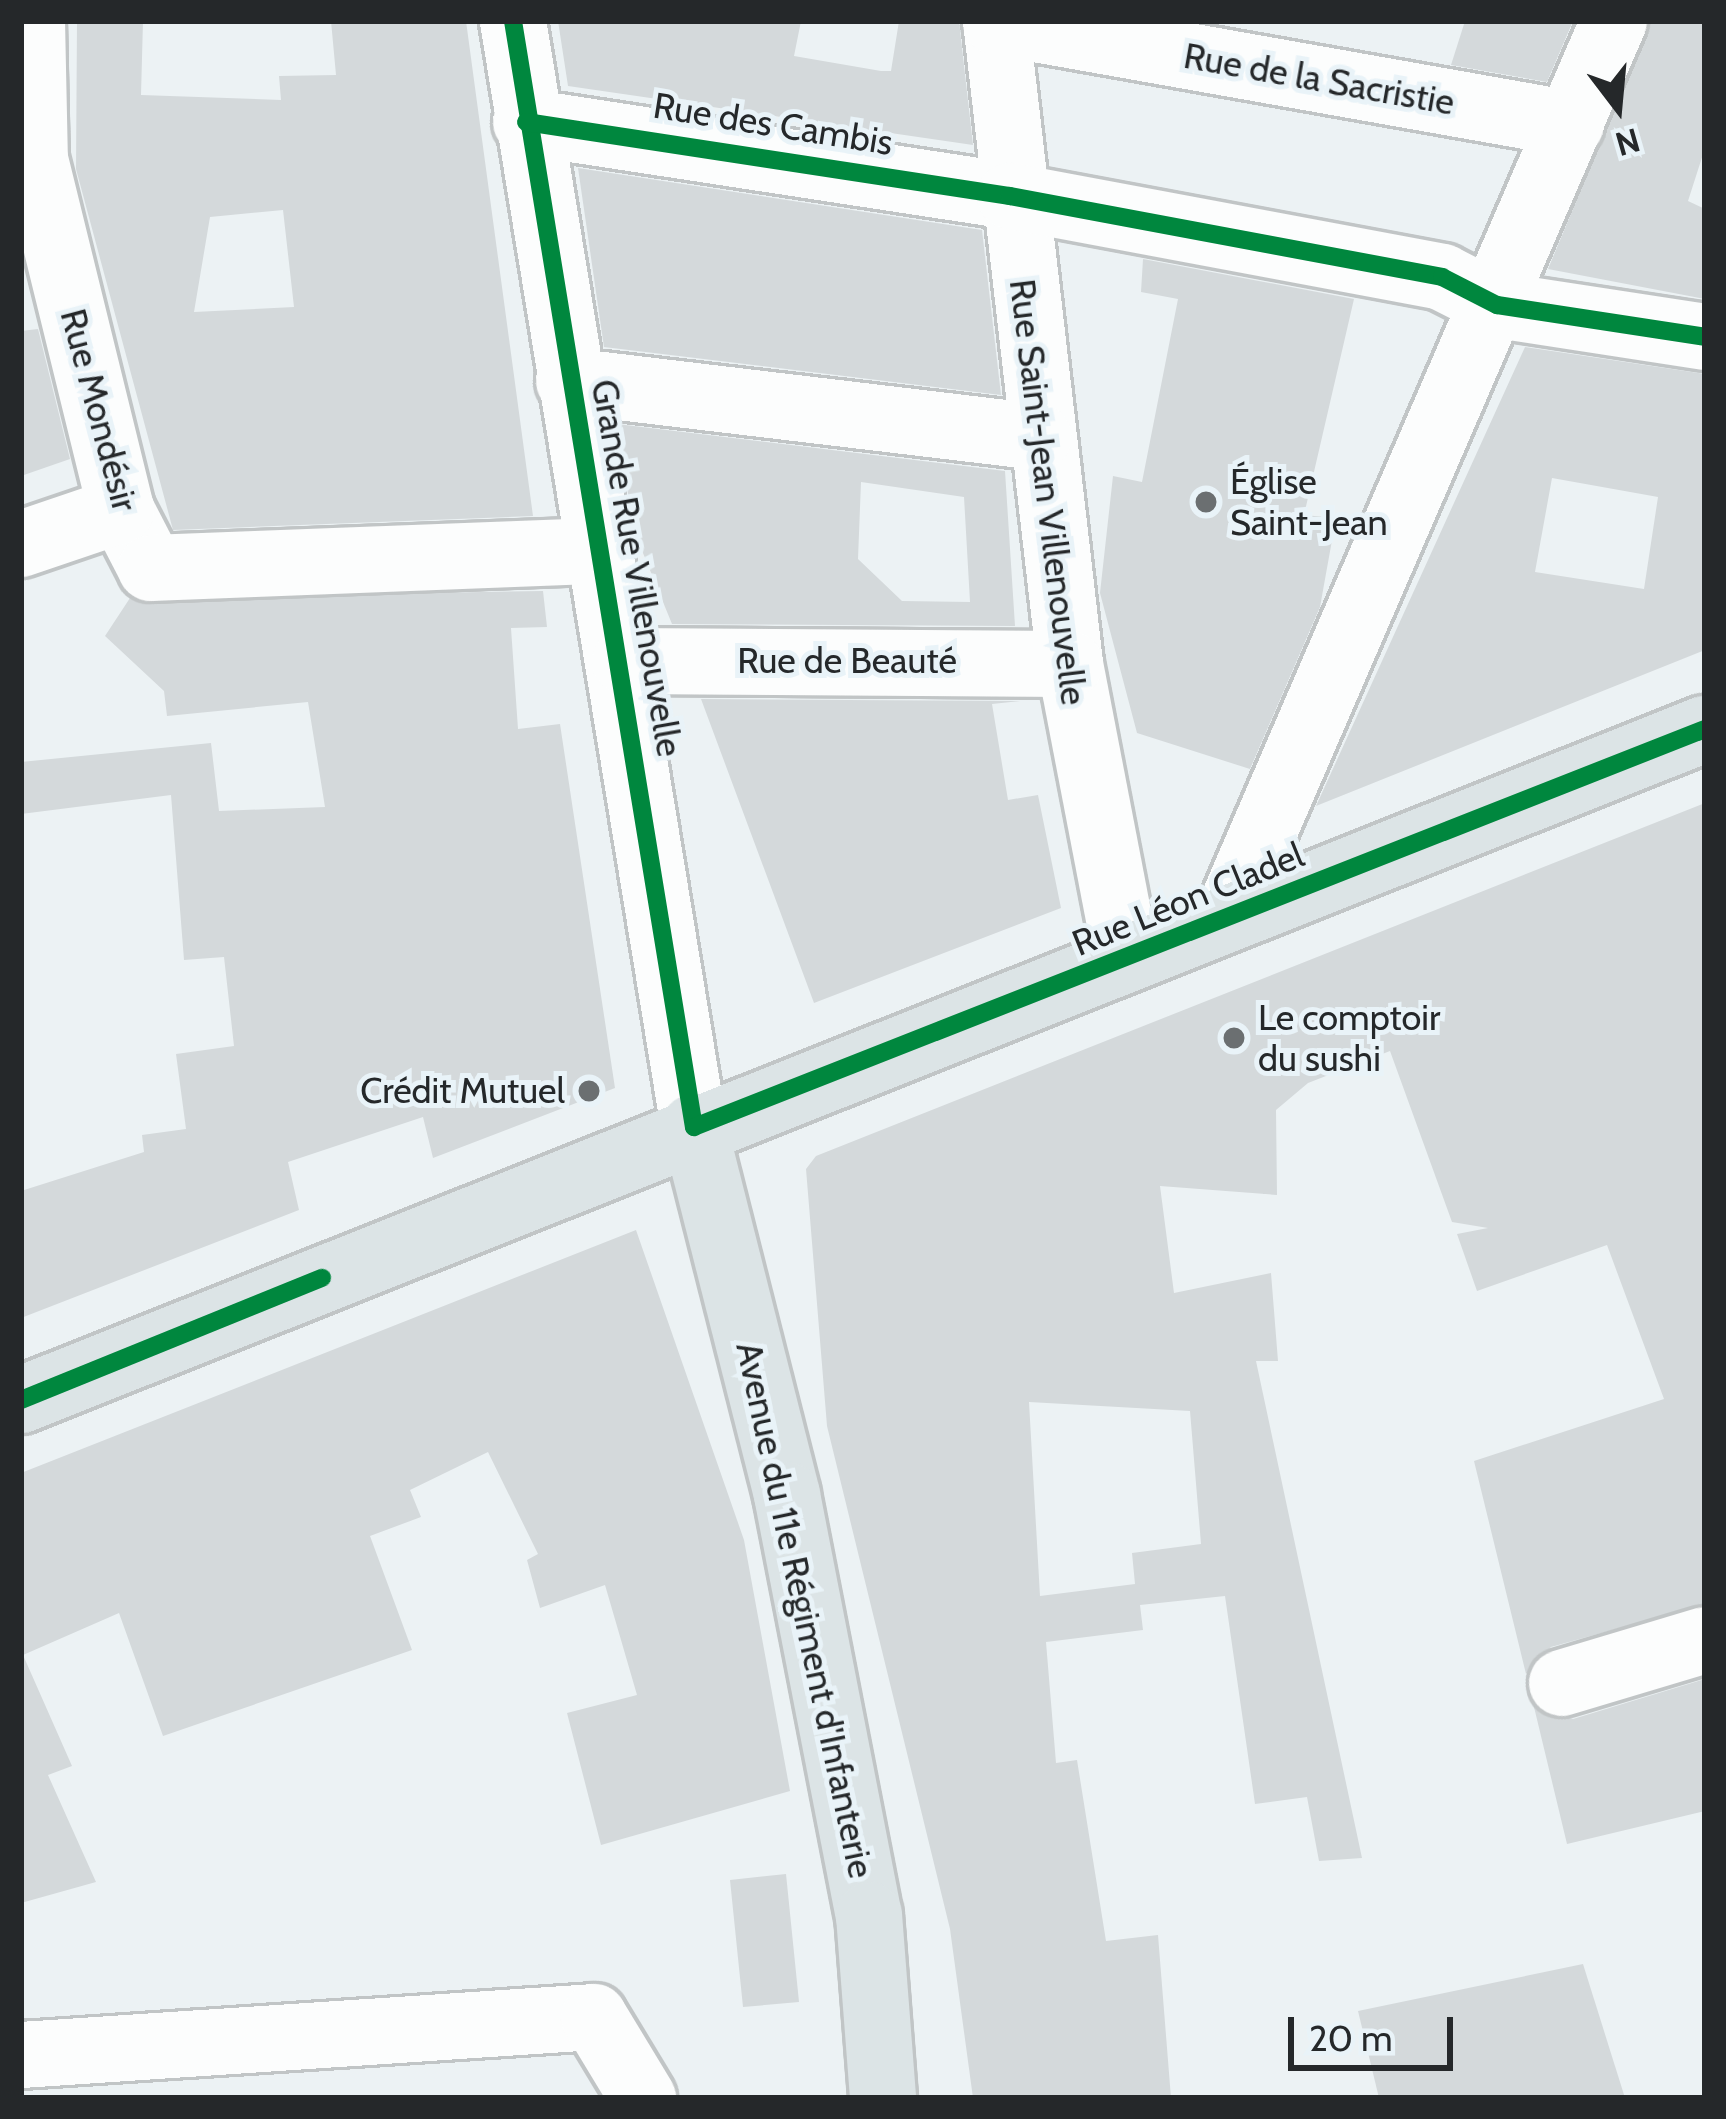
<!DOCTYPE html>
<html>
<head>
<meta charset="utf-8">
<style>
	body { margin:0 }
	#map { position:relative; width:1726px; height:2119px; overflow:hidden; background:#ecf2f4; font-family:Cabin,sans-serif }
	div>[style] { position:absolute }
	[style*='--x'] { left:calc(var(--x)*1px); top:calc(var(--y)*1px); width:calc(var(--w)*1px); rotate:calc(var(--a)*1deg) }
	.building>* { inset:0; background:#d4d9db }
	.roads { filter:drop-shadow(3px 0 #c1c5c6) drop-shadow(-3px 0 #c1c5c6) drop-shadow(0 3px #c1c5c6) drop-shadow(0 -3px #c1c5c6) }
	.minor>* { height:66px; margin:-33px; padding:0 33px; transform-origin:33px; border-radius:33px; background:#fcfdfd }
	.major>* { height:66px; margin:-33px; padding:0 33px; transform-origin:33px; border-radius:33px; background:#dce4e6 }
	.cycleway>* { height:18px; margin:-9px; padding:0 9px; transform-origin:9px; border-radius:9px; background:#00873e }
	.dots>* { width:33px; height:33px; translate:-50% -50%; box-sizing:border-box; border:6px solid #e9f3f8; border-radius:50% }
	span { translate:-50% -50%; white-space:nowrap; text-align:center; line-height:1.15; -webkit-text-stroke:10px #e9f3f8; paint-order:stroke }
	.street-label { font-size:36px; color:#25282a }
	.poi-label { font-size:36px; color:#25282a }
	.left { translate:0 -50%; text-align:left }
	.right { translate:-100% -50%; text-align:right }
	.frame { position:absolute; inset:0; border:24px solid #25282a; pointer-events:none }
	.north { position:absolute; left:1558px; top:48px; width:120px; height:120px; -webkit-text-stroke:9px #e9f3f8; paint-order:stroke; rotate:164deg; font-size:33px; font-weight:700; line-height:48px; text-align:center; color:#25282a }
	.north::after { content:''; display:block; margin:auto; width:42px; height:54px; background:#25282a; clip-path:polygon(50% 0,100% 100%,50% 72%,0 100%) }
	.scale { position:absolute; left:1288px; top:2017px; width:165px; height:54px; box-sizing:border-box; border:6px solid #25282a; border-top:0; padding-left:15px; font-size:36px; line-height:42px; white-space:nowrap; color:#25282a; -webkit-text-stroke:9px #e9f3f8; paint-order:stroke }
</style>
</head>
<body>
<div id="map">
	<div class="building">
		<i style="clip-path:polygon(evenodd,77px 21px,143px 21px,141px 95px,281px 100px,279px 76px,336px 75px,331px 21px,466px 21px,533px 516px,173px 530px,76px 169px,77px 21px,283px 210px,294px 307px,194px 312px,210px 217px,283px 210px)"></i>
		<i style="clip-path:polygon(558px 21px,801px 21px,794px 56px,881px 71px,891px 71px,899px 21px,959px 21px,973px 145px,568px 86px)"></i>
		<i style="clip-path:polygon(1465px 21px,1573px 21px,1547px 82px,1451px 65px)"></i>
		<i style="clip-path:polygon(1651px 21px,1705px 21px,1705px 148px,1688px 201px,1705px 209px,1705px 299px,1548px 269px)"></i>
		<i style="clip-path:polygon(578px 168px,982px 230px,1001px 395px,604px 347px)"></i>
		<i style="clip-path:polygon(1143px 259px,1354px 299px,1304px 515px,1336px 518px,1320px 607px,1250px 769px,1137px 733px,1100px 593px,1113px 476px,1142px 482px,1178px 299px,1141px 292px)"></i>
		<i style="clip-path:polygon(38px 329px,70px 459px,21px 476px,21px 331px)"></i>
		<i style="clip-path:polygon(evenodd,1525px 347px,1705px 374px,1705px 650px,1316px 806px,1525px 347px,1552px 478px,1658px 497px,1644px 589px,1535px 572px,1552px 478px)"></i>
		<i style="clip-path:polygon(evenodd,617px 424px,1005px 471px,1015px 626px,672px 624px,634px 531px,617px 424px,861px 482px,964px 497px,970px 602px,902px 601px,858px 559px,861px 482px)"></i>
		<i style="clip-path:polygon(543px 591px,547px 627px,511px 628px,518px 729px,560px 724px,615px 1088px,433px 1158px,423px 1117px,288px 1162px,299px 1210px,21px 1318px,21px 1191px,144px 1152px,142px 1135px,186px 1129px,176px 1054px,234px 1046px,224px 957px,184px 960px,171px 795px,21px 814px,21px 762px,211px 743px,219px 811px,325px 807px,308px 702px,167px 716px,164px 691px,105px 636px,130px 598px)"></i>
		<i style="clip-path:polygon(701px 699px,1020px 701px,992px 704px,1008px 800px,1038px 795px,1061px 908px,814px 1003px)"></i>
		<i style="clip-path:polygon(evenodd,1705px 803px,1705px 1604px,1551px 1647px,1526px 1674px,1474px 1461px,1664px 1399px,1607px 1245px,1477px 1291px,1457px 1234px,1488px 1228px,1452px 1222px,1390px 1051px,1308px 1083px,1276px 1110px,1277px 1195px,1160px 1186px,1174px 1293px,1271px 1273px,1278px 1361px,1256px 1361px,1362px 1858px,1319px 1861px,1307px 1797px,1255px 1804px,1225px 1596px,1140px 1605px,1143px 1630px,1046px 1642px,1056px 1763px,1077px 1760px,1106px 1941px,1158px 1935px,1171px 2098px,973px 2098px,950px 1929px,827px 1426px,806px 1169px,816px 1156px,1705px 803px,1029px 1402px,1190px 1411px,1201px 1544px,1132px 1553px,1135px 1584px,1040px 1596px,1029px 1402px)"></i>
		<i style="clip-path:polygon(636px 1230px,744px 1540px,790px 1791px,601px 1845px,567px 1713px,637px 1695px,605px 1585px,540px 1608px,527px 1560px,538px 1554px,488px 1452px,410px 1490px,421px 1517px,370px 1536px,412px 1650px,163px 1736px,119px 1613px,23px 1655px,72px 1766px,48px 1775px,96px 1882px,21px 1903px,21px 1473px)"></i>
		<i style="clip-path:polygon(1705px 1679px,1705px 1811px,1567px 1844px,1534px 1707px,1573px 1719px)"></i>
		<i style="clip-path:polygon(786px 1874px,799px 2002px,743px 2007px,730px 1880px)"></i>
		<i style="clip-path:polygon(1583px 1964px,1625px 2098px,1379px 2098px,1358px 2011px)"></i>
	</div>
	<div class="roads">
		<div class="minor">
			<i style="--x:32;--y:21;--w:138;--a:88.8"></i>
			<i style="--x:35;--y:159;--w:361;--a:76.2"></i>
			<i style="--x:121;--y:510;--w:65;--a:62.7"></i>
			<i style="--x:151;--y:568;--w:446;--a:-2.2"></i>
			<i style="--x:513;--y:21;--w:1121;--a:80.71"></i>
			<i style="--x:996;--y:21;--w:647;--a:83.43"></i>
			<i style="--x:1070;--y:664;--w:300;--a:79.1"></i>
			<i style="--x:996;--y:22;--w:584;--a:10.06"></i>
			<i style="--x:526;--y:122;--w:490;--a:8.7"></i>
			<i style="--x:1010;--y:196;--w:440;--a:10.6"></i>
			<i style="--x:1442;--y:277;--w:62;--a:27"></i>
			<i style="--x:1497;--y:305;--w:210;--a:8.7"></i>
			<i style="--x:569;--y:381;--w:473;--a:6.8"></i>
			<i style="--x:21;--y:544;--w:106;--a:-18.8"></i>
			<i style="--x:625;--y:661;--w:445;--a:0.4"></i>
			<i style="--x:1226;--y:919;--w:978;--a:-66.63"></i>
			<i style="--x:1562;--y:1683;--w:149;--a:-16.7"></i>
			<i style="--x:21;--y:2055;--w:574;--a:-3.79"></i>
			<i style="--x:594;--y:2017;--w:95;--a:58.8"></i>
		</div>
		<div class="major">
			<i style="--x:694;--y:1127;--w:380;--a:75.8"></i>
			<i style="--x:787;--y:1495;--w:428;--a:79"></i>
			<i style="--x:869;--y:1915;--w:184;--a:85.6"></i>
			<i style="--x:21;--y:1400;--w:1813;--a:-21.73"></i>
		</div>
	</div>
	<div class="cycleway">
		<i style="--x:513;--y:21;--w:1121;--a:80.71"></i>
		<i style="--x:694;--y:1127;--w:1087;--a:-21.49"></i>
		<i style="--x:526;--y:122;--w:490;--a:8.7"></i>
		<i style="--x:1010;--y:196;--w:440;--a:10.6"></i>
		<i style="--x:1442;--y:277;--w:62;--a:27"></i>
		<i style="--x:1497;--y:305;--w:210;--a:8.7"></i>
		<i style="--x:21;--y:1400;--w:325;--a:-22.1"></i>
	</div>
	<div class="dots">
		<i style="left:1206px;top:502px;background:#6b6f71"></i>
		<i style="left:1234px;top:1038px;background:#6b6f71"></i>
		<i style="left:589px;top:1091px;background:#6b6f71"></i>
	</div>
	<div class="street-label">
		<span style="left:1319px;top:79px;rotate:10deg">Rue de la Sacristie</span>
		<span style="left:773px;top:124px;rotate:9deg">Rue des Cambis</span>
		<span style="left:99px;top:410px;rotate:75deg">Rue Mondésir</span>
		<span style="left:1048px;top:492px;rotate:83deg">Rue Saint-Jean Villenouvelle</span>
		<span style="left:637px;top:568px;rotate:80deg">Grande Rue Villenouvelle</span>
		<span style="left:847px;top:661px">Rue de Beauté</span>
		<span style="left:1188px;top:899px;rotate:-22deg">Rue Léon Cladel</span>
		<span style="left:805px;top:1610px;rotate:78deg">Avenue du 11e Régiment d'Infanterie</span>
	</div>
	<div class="poi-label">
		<span class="left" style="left:1230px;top:502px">Église<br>Saint-Jean</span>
		<span class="left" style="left:1258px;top:1038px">Le comptoir<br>du sushi</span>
		<span class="right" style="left:565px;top:1091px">Crédit Mutuel</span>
	</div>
	<div class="frame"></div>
	<div class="north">N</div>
	<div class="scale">20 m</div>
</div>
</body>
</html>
